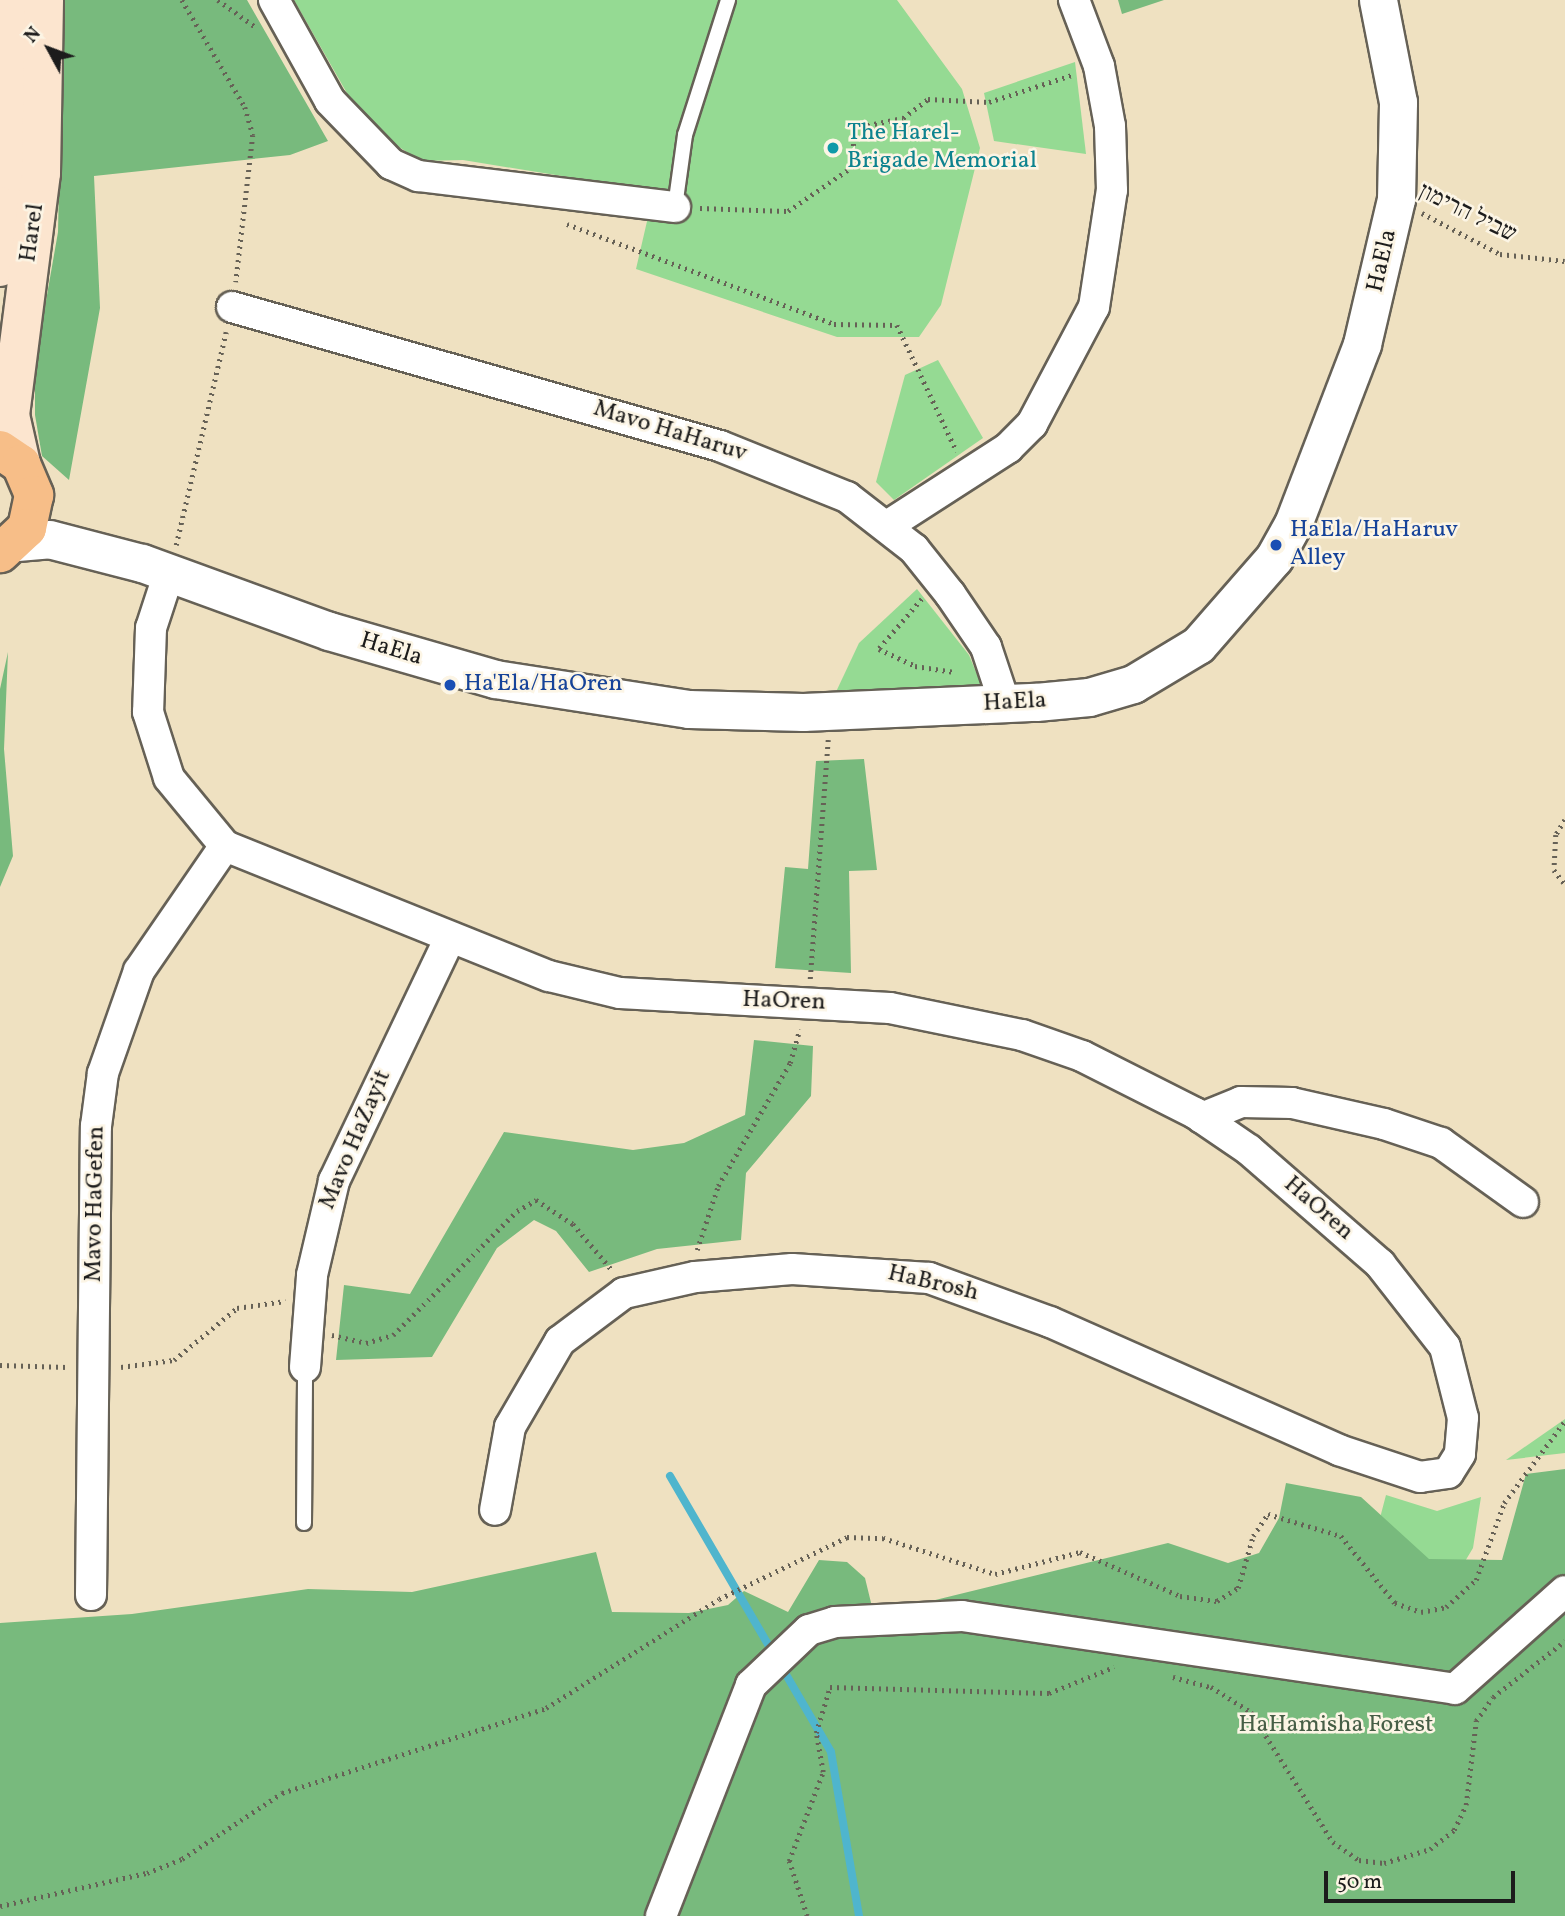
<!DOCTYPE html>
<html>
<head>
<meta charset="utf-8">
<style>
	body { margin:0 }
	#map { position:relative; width:1565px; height:1916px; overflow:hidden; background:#efe1c1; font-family:Vollkorn,"Frank Ruhl Libre",serif }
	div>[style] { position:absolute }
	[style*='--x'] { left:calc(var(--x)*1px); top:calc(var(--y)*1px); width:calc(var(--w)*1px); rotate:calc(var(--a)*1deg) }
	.green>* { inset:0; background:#95da93 }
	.forest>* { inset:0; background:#78ba7d }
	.stream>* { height:8px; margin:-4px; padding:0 4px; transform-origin:4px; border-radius:4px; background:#4fb5cd }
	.path>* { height:4.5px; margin-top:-2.25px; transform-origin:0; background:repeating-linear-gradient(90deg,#666156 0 2px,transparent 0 7px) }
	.roads { filter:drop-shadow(2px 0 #666156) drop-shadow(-2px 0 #666156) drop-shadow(0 2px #666156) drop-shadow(0 -2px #666156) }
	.service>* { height:14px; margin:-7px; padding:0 7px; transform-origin:7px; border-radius:7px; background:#fff }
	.minor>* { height:30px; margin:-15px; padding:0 15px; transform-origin:15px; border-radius:15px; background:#fff }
	.tertiary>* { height:37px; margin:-18.5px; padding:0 18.5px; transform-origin:18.5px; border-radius:18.5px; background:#fff }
	.secondary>* { height:38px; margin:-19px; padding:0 19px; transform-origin:19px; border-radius:19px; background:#fce5cf }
	.primary>* { height:38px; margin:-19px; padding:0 19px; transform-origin:19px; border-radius:19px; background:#f7be88 }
	.dots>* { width:19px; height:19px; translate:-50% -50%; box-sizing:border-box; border:4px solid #fcf5e5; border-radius:50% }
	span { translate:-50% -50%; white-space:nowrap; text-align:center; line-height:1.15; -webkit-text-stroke:5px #fcf5e5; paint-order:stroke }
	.culture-label { font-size:24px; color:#0d838f }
	.left { translate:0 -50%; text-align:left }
	.street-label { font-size:24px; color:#1c1c1c }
	.transit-label { font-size:24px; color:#164399 }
	.park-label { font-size:24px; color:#465e46 }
	.north { position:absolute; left:14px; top:14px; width:70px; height:70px; -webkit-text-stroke:5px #fcf5e5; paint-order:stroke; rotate:311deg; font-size:19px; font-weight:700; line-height:28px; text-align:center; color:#1c1c1c }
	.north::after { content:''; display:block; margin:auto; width:24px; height:32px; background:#1c1c1c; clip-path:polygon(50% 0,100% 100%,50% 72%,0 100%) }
	.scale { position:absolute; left:1324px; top:1871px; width:191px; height:32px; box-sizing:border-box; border:4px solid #1c1c1c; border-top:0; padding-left:9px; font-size:21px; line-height:24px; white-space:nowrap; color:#1c1c1c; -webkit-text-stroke:5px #fcf5e5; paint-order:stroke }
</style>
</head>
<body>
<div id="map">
	<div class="green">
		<i style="clip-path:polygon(294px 0,897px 0,962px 89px,980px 148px,941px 305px,919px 337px,837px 337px,636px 269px,654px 191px,463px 160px,421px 161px,388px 140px,348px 95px)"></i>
		<i style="clip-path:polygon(1075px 62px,1086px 154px,994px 141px,984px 93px)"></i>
		<i style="clip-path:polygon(938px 360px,983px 438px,894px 500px,876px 482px,905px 375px)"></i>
		<i style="clip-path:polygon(917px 589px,969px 655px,983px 689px,835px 694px,859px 643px)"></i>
		<i style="clip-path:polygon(1565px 1419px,1565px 1453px,1506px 1460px)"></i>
		<i style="clip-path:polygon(1386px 1495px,1437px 1511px,1481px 1497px,1473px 1548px,1455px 1578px,1375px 1537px)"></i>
	</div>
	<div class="forest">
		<i style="clip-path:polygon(63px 0,247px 0,328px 141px,290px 155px,94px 176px,100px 308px,69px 480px,42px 456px,35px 415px,35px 364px,58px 232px)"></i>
		<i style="clip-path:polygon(1118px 0,1164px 0,1122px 14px)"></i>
		<i style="clip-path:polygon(8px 652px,4px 749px,13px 856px,0 887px,0 689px)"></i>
		<i style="clip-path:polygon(864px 759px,877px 870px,849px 871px,851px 973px,775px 968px,785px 867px,808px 869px,816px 761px)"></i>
		<i style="clip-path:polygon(754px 1040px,813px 1046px,811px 1096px,746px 1173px,741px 1240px,657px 1249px,589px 1272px,556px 1231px,534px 1220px,497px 1248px,432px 1357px,336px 1360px,344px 1285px,410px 1294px,504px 1132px,633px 1150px,684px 1143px,745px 1115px)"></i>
		<i style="clip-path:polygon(1565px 1469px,1565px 1916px,0 1916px,0 1623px,132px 1614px,308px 1589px,412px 1592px,596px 1552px,612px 1612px,689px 1613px,728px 1605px,744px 1591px,788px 1612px,819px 1560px,847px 1562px,865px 1578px,874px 1615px,1168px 1543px,1228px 1563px,1259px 1553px,1279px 1518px,1286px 1483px,1361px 1497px,1429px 1559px,1502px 1560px,1526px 1474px)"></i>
	</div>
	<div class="stream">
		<i style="--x:670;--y:1476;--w:207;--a:59.8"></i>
		<i style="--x:781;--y:1666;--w:99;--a:59.8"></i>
		<i style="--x:831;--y:1752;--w:166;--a:80.3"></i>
	</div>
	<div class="path">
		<i style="--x:182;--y:0;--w:124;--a:59.5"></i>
		<i style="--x:245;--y:107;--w:29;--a:74"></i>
		<i style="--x:253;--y:135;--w:148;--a:96.6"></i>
		<i style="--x:218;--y:0;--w:48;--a:35.7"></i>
		<i style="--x:700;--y:208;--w:88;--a:2"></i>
		<i style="--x:788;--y:211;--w:78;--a:-34.5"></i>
		<i style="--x:852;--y:167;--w:39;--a:-87"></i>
		<i style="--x:854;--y:128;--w:50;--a:-11.5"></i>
		<i style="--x:903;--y:118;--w:31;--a:-37"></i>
		<i style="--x:928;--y:99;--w:61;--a:2.8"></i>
		<i style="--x:989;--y:102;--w:90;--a:-18"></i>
		<i style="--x:1422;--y:213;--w:88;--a:27.7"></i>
		<i style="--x:1500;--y:254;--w:65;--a:6.1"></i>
		<i style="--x:567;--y:224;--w:285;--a:20.5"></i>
		<i style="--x:834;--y:324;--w:63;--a:0.9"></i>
		<i style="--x:897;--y:325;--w:140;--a:64.7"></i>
		<i style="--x:176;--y:545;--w:219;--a:-76.8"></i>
		<i style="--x:922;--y:599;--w:66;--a:130.7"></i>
		<i style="--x:879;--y:649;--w:40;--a:25"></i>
		<i style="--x:915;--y:666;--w:40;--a:8.5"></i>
		<i style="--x:1565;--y:820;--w:17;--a:121"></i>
		<i style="--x:1556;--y:835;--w:35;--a:93"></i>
		<i style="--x:1554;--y:870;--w:18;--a:52"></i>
		<i style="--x:810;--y:979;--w:240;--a:-85.7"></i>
		<i style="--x:697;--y:1250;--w:67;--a:-71.8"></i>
		<i style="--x:718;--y:1186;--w:143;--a:-59.7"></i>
		<i style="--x:790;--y:1063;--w:35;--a:-74"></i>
		<i style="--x:332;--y:1335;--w:35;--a:13"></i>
		<i style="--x:366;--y:1343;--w:28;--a:-17"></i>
		<i style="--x:393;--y:1335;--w:175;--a:-45"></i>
		<i style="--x:517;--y:1211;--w:22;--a:-30"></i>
		<i style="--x:536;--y:1200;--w:44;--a:33"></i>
		<i style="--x:573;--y:1224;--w:60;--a:49.7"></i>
		<i style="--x:0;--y:1365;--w:67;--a:1.7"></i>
		<i style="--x:121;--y:1367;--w:53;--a:-7.5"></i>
		<i style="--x:174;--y:1360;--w:82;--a:-39.5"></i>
		<i style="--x:237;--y:1308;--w:49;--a:-8.3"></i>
		<i style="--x:1173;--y:1677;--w:39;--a:15"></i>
		<i style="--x:1211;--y:1687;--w:47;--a:32"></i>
		<i style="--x:1251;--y:1712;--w:154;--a:57.8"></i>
		<i style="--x:1333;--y:1842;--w:32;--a:35"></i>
		<i style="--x:1359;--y:1860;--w:25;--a:7"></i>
		<i style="--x:1384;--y:1863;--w:48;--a:-16.9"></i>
		<i style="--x:1430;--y:1849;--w:31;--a:-38"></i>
		<i style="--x:1454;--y:1830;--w:28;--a:-64"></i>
		<i style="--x:1466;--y:1805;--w:85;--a:-83.2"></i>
		<i style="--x:1476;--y:1721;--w:29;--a:-55"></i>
		<i style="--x:1493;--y:1697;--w:91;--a:-37.9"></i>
		<i style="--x:0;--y:1906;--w:151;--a:-12.7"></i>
		<i style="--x:147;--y:1873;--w:38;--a:-22"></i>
		<i style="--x:182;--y:1859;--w:120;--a:-33.4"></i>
		<i style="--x:282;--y:1793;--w:277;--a:-17.8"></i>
		<i style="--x:546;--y:1708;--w:204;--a:-32.2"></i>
		<i style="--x:719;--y:1599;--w:142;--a:-25.8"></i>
		<i style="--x:847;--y:1537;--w:36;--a:2"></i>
		<i style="--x:883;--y:1538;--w:118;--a:17.8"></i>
		<i style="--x:995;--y:1574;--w:88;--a:-14.5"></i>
		<i style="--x:1080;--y:1552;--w:109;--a:23.7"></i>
		<i style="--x:1180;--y:1596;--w:37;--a:8"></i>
		<i style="--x:1217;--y:1601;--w:25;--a:-32"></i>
		<i style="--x:1238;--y:1588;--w:54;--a:-73.9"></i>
		<i style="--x:1253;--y:1536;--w:27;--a:-56"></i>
		<i style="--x:1268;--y:1514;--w:76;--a:16.8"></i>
		<i style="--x:1341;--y:1536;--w:86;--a:51.1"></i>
		<i style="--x:1395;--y:1603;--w:28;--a:19"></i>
		<i style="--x:1421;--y:1612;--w:25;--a:-11"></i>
		<i style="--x:1446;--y:1607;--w:40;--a:-42"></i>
		<i style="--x:1476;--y:1580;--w:82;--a:-70"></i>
		<i style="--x:1504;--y:1503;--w:102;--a:-53.4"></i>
		<i style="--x:807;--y:1916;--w:58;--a:-108.1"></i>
		<i style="--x:789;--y:1861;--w:95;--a:-69.1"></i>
		<i style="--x:823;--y:1772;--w:40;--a:-100"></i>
		<i style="--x:816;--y:1733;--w:48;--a:-73.1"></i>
		<i style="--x:830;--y:1687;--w:219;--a:1.6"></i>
		<i style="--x:1049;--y:1693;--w:70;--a:-21.8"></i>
	</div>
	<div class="roads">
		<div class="service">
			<i style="--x:675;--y:207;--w:73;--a:-82.1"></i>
			<i style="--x:685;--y:135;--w:142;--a:-72.3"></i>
			<i style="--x:304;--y:1523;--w:156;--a:-89.6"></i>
		</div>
		<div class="minor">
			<i style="--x:274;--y:0;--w:115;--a:61"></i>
			<i style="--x:330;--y:101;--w:88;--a:45.9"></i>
			<i style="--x:391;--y:164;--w:30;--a:24"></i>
			<i style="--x:418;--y:176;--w:259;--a:6.9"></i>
			<i style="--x:232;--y:307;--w:507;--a:15.9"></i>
			<i style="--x:720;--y:446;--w:137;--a:21.9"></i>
			<i style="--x:847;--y:497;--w:85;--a:37.8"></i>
			<i style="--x:914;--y:549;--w:58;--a:51.3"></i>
			<i style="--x:950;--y:594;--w:64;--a:55.8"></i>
			<i style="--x:986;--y:647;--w:60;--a:71.6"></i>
			<i style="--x:887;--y:526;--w:144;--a:-32.8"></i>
			<i style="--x:1008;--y:448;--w:34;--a:-45"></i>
			<i style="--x:1032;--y:424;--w:132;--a:-62.1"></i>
			<i style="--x:1094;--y:307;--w:118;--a:-81.3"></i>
			<i style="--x:1112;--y:190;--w:64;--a:-91.8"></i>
			<i style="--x:1110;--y:126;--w:61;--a:-100.4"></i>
			<i style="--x:1099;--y:66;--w:71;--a:-110.7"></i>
			<i style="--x:169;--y:573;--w:58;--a:108.1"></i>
			<i style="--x:151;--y:628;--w:84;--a:92"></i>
			<i style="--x:148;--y:712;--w:69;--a:72.3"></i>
			<i style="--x:169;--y:778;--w:88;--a:50.5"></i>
			<i style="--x:225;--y:846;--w:349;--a:21.9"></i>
			<i style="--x:549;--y:976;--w:73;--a:13.5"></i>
			<i style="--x:620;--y:993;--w:270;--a:3.2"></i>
			<i style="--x:890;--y:1008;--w:135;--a:11.6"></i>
			<i style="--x:1022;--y:1035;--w:64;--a:19.3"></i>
			<i style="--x:1082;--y:1056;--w:127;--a:26.8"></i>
			<i style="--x:1195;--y:1113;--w:65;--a:34.4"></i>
			<i style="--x:1249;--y:1150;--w:174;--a:41"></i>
			<i style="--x:1380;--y:1264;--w:105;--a:51.9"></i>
			<i style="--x:1445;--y:1347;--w:73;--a:75.8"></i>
			<i style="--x:1463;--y:1418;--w:36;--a:95"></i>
			<i style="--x:1460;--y:1454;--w:22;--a:122"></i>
			<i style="--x:1448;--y:1473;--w:28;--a:172"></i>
			<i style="--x:1420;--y:1477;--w:85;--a:-161.6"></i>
			<i style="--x:1339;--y:1450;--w:316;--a:-156.1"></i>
			<i style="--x:1050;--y:1322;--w:129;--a:-160"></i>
			<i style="--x:929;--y:1278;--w:137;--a:-176.2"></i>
			<i style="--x:792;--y:1269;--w:97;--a:175.3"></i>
			<i style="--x:695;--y:1277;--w:73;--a:167.3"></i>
			<i style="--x:624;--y:1293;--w:80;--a:143.1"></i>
			<i style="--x:560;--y:1341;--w:99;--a:120.2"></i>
			<i style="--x:510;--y:1427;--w:84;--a:100.2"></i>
			<i style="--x:1202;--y:1118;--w:42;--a:-22.3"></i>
			<i style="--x:1241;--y:1102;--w:51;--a:1.1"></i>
			<i style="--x:1292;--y:1103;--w:94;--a:12.9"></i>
			<i style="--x:1384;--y:1124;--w:60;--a:18.4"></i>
			<i style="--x:1441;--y:1143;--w:101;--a:35.7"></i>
			<i style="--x:305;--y:1367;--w:92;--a:-85.6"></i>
			<i style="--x:312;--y:1275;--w:97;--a:-76.8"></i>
			<i style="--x:334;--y:1181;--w:269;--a:-64.5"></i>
			<i style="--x:91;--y:1595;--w:469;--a:-89.4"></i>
			<i style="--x:96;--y:1126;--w:53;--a:-82.5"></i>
			<i style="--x:103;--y:1073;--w:108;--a:-70.6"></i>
			<i style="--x:139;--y:971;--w:152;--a:-55.5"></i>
			<i style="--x:661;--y:1916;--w:248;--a:-68.7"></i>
			<i style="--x:751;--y:1685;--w:80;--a:-43.5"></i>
			<i style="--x:809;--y:1630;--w:27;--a:-17"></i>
			<i style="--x:835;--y:1622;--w:127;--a:-2.7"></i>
			<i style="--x:962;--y:1616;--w:498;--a:8.4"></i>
			<i style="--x:1455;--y:1689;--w:147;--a:-41.7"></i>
		</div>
		<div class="tertiary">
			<i style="--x:17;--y:542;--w:32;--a:-5"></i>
			<i style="--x:49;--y:539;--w:96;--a:14.5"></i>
			<i style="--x:142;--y:563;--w:199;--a:20"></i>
			<i style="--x:329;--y:631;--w:173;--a:16.1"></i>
			<i style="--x:495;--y:679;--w:196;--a:8.8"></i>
			<i style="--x:689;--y:709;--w:114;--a:1.5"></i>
			<i style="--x:803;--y:712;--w:233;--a:-2.5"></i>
			<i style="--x:1036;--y:702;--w:53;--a:-5.4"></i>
			<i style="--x:1089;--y:697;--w:46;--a:-16.5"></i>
			<i style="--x:1133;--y:684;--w:76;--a:-31"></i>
			<i style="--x:1198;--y:645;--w:116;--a:-48.9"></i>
			<i style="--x:1274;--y:558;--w:39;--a:-61"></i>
			<i style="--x:1293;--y:524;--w:193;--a:-69"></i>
			<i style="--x:1362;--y:344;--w:149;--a:-76.8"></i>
			<i style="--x:1396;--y:199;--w:97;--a:-88.8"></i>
			<i style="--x:1398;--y:102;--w:104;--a:-101.1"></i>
		</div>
		<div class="secondary">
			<i style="--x:0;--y:267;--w:97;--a:-82.3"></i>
			<i style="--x:13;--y:171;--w:171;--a:-88.7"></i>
			<i style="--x:21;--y:464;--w:50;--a:-102.7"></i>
			<i style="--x:10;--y:415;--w:244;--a:-82.7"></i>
			<i style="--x:41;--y:173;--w:173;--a:-89"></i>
		</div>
		<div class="primary">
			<i style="--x:0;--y:450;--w:25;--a:34"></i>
			<i style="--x:21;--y:464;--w:34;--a:67"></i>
			<i style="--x:34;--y:495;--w:34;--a:102"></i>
			<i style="--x:27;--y:528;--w:37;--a:137"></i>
		</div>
	</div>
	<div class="dots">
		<i style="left:833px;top:148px;background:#0f9aa8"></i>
		<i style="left:1276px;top:545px;background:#1a4fb4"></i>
		<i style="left:450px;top:685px;background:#1a4fb4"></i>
	</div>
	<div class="culture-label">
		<span class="left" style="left:847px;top:148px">The Harel-<br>Brigade Memorial</span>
	</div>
	<div class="street-label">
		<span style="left:1467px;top:214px;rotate:26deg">שביל הרימון</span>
		<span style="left:33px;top:233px;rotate:-82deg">Harel</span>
		<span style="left:1383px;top:261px;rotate:-77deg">HaEla</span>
		<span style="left:670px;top:432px;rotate:17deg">Mavo HaHaruv</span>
		<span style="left:391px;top:650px;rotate:17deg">HaEla</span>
		<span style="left:1015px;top:703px;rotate:-3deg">HaEla</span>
		<span style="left:784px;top:1002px;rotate:2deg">HaOren</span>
		<span style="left:356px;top:1140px;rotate:-67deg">Mavo HaZayit</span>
		<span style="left:96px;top:1204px;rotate:-89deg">Mavo HaGefen</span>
		<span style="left:1318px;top:1209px;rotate:41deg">HaOren</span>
		<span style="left:933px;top:1284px;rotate:13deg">HaBrosh</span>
	</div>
	<div class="transit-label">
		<span class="left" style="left:1290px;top:545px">HaEla/HaHaruv<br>Alley</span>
		<span class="left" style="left:464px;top:685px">Ha'Ela/HaOren</span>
	</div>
	<div class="park-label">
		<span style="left:1336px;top:1726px">HaHamisha Forest</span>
	</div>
	<div class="north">N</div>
	<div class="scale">50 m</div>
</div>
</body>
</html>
